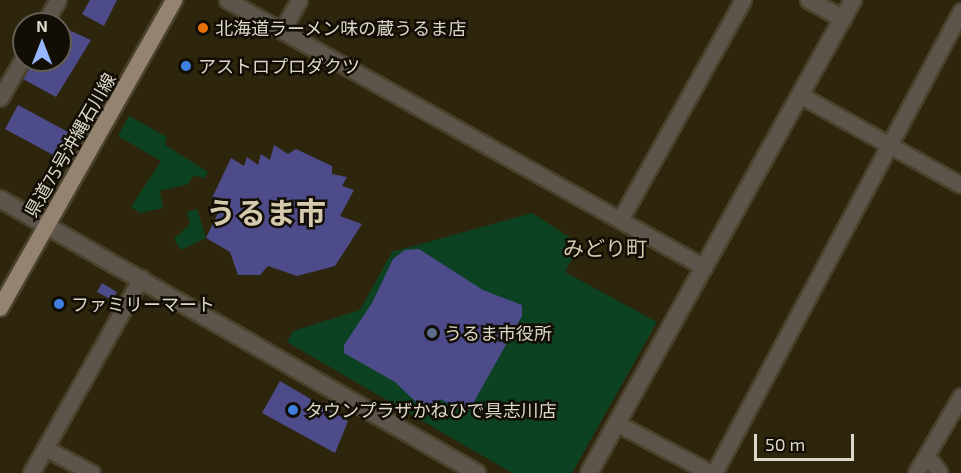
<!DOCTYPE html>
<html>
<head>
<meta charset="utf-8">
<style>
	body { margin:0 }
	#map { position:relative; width:961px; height:473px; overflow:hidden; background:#2e250d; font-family:"Exo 2","Noto Sans JP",sans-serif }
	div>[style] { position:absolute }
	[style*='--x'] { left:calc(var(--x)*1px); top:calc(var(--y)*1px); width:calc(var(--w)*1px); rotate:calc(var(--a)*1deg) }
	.green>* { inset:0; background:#0c4222 }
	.building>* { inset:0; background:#4d4b89 }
	.roads { filter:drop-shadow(2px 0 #4a412b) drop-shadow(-2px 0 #4a412b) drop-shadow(0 2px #4a412b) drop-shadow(0 -2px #4a412b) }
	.minor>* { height:15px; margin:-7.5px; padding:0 7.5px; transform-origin:7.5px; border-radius:7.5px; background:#5d554b }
	.tertiary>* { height:16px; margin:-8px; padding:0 8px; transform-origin:8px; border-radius:8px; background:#5d554b }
	.primary>* { height:16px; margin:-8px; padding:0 8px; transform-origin:8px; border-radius:8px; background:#938370 }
	.dots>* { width:16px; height:16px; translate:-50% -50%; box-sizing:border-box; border:3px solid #120e05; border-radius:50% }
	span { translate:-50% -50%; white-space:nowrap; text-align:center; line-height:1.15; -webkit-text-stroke:5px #120e05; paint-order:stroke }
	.poi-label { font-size:18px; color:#ddd7c9 }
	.left { translate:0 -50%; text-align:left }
	.street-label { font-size:18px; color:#ddd7c9 }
	.quarter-label { font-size:21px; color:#d6caae }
	.town-label { font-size:30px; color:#d6caae; font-weight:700 }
	.north { position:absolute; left:12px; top:12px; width:60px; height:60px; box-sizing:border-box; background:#120e05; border:2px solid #635e53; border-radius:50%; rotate:0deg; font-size:16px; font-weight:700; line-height:24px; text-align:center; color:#ddd7c9 }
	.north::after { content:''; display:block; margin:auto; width:21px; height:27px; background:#96b6fd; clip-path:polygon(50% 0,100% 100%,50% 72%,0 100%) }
	.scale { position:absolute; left:754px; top:434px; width:100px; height:27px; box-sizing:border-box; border:3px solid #ddd7c9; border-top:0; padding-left:8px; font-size:18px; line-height:21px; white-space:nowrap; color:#ddd7c9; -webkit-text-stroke:4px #120e05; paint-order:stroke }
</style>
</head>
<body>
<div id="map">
	<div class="green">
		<i style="clip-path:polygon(129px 116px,167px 137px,165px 145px,208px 172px,205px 178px,193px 176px,188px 184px,160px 191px,163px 208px,140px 213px,131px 207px,161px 161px,118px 136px)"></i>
		<i style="clip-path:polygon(197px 209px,206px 238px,181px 250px,174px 239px,190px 224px,187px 212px)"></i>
		<i style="clip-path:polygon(532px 213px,580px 244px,565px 272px,657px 322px,572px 473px,512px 473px,287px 342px,293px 331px,360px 310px,392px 252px)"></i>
	</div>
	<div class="building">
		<i style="clip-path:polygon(90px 0,117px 0,104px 26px,82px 14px)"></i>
		<i style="clip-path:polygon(60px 26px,91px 40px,56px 97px,23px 79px,33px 60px,60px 60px)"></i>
		<i style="clip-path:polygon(18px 105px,68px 132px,55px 156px,5px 129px)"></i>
		<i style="clip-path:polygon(274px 145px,288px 154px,296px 149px,332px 166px,332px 174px,347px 177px,342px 186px,354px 190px,340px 216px,362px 224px,335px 266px,297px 276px,268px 266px,260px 275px,238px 275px,230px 252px,206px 238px,218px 213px,212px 198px,231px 158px,244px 166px,247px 157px,258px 165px,261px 154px,270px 160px)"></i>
		<i style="clip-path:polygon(419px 249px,483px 290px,522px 305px,522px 316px,470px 409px,464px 411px,440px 399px,433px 405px,419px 405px,395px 382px,344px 353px,344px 345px,372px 303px,393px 259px,405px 250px)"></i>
		<i style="clip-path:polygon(102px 283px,117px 292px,112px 300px,97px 292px)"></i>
		<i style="clip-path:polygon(280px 381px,348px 421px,335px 453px,262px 413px)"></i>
	</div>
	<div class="roads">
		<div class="minor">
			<i style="--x:227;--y:0;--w:547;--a:29.24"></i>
			<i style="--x:44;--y:24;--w:28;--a:-60"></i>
			<i style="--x:282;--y:30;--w:34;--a:-60"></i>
			<i style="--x:800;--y:95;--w:184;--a:29.2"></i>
			<i style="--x:0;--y:98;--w:48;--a:-59.7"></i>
			<i style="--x:620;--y:220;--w:252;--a:-60.8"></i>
			<i style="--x:618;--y:424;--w:105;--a:27.8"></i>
			<i style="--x:45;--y:448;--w:53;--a:28"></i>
			<i style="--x:927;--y:456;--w:21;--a:53"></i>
			<i style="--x:31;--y:473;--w:224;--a:-60.6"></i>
			<i style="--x:714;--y:473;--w:524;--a:-61.87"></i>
			<i style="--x:916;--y:473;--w:89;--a:-59.7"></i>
		</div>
		<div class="tertiary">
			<i style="--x:809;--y:0;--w:39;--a:29"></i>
			<i style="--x:0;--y:199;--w:550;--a:29.87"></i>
			<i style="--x:589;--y:473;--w:542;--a:-60.83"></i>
		</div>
		<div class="primary">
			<i style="--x:0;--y:308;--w:354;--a:-60.5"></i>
		</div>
	</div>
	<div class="dots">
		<i style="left:203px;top:28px;background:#e8710a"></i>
		<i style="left:186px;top:66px;background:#3f7fe0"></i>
		<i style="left:59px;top:304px;background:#3f7fe0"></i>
		<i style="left:432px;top:333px;background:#5c6f8a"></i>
		<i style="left:293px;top:410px;background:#3f7fe0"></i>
	</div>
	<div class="poi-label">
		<span class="left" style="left:215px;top:28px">北海道ラーメン味の蔵うるま店</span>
		<span class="left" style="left:198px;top:66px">アストロプロダクツ</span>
		<span class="left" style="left:71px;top:304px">ファミリーマート</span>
		<span class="left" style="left:444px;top:333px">うるま市役所</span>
		<span class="left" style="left:305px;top:410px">タウンプラザかねひで具志川店</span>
	</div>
	<div class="street-label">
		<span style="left:70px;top:145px;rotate:-60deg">県道75号沖縄石川線</span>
	</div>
	<div class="quarter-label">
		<span style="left:605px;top:248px">みどり町</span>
	</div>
	<div class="town-label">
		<span style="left:266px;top:212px">うるま市</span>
	</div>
	<div class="north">N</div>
	<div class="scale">50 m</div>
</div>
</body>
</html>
